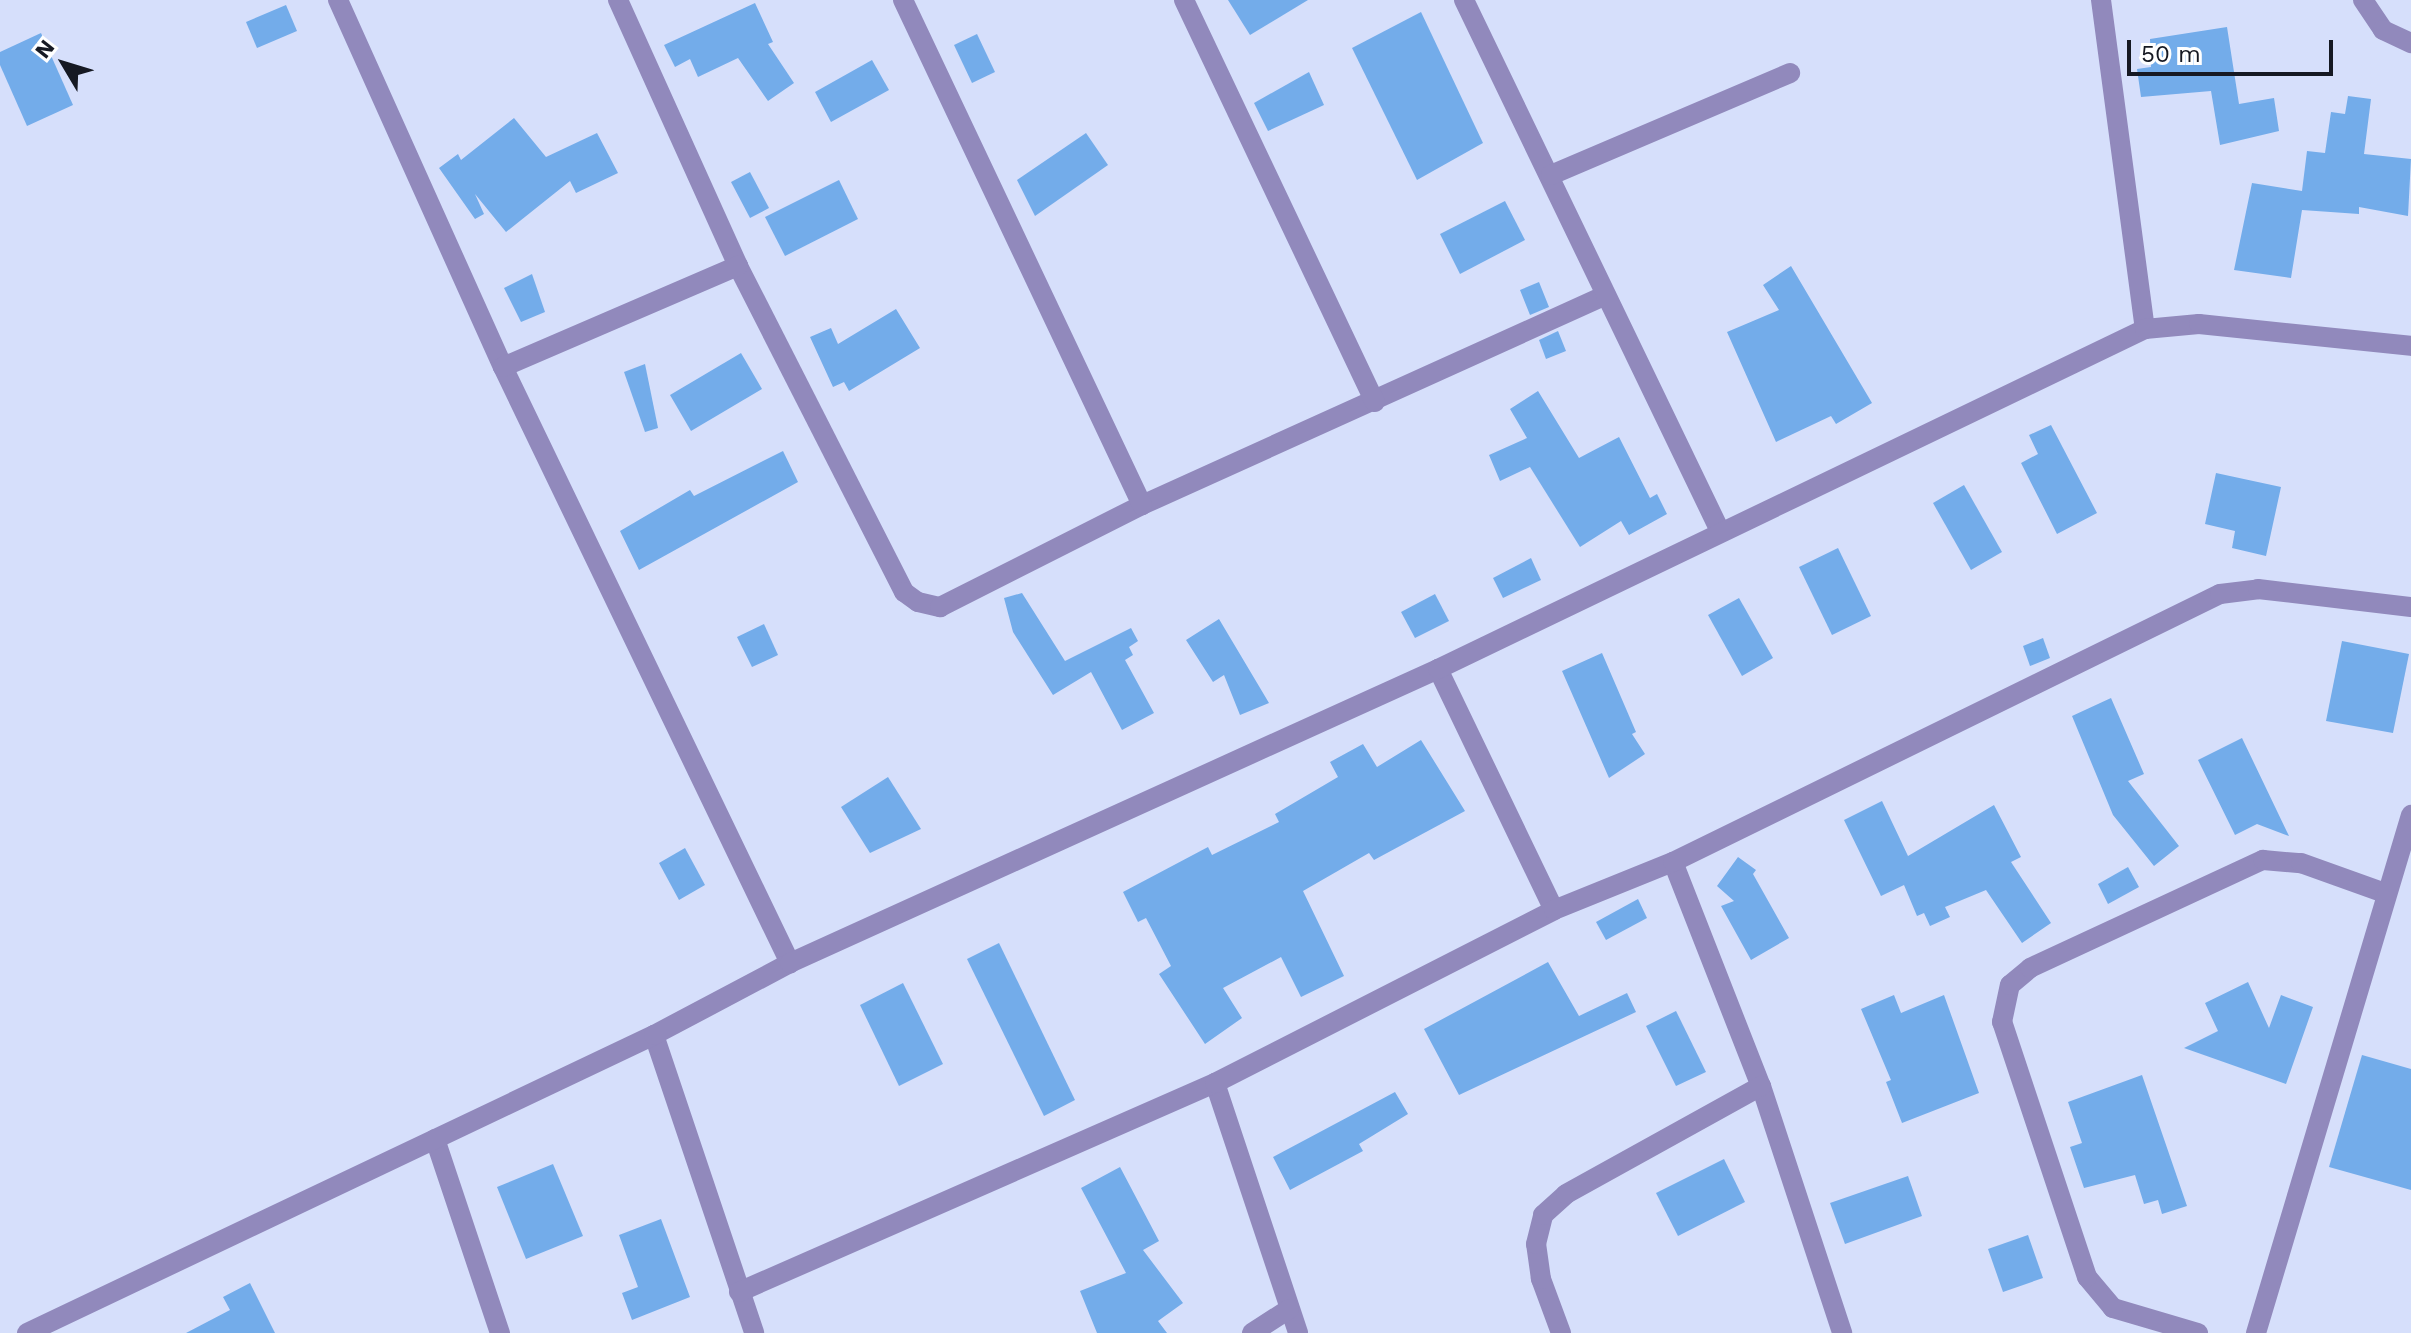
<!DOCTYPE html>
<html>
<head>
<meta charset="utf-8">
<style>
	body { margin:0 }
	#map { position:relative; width:2411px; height:1333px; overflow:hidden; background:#d6dffb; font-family:"Work Sans",sans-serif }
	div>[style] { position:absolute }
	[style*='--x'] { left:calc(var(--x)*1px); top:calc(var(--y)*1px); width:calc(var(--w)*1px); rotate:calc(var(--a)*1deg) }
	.building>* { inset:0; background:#73acea }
	.minor>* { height:20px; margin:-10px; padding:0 10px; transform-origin:10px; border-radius:10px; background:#9189bc }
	span { translate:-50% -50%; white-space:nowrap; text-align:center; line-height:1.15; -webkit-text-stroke:7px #fff; paint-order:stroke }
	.north { position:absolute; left:24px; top:24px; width:80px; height:80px; -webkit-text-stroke:6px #fff; paint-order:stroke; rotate:308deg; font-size:22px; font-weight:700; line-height:32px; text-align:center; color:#161923 }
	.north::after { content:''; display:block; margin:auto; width:28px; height:36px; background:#161923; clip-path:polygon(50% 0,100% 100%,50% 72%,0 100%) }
	.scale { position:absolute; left:2127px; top:40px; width:206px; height:36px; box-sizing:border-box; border:4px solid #161923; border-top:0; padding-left:10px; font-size:24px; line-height:28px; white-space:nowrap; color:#161923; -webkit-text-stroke:6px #fff; paint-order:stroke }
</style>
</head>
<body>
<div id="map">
	<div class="building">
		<i style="clip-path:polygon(1228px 0,1308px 0,1250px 35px)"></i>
		<i style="clip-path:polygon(755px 3px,773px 42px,768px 44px,794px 83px,768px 101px,738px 58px,698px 77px,690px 59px,675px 67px,664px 45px)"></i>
		<i style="clip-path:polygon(286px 5px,297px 31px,257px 48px,246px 22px)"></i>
		<i style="clip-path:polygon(1421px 12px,1483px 143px,1417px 180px,1352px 48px)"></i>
		<i style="clip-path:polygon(2227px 27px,2239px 104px,2274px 98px,2279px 131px,2220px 145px,2211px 91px,2141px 97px,2137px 69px,2151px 67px,2150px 39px)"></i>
		<i style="clip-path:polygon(41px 33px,73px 105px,27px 126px,0 65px,0 52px)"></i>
		<i style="clip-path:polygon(977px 34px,995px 72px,972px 83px,954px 45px)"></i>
		<i style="clip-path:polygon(872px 60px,889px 90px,831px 122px,815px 92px)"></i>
		<i style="clip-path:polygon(1309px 72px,1324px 105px,1268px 131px,1254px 103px)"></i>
		<i style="clip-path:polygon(2348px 96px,2371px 99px,2364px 154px,2411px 159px,2408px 216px,2359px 207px,2359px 214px,2302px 210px,2291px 278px,2234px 270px,2252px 183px,2302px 191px,2307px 151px,2325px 153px,2331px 112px,2345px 114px)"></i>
		<i style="clip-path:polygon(514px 118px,546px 157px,597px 133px,618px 173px,576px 193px,570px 181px,506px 232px,475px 194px,484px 214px,475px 219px,439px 168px,458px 154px,461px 160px)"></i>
		<i style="clip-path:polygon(1086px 133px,1108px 165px,1035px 216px,1017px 180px)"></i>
		<i style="clip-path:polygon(750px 172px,769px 208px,750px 218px,731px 182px)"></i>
		<i style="clip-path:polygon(839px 180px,858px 219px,785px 256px,765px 217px)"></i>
		<i style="clip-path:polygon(1505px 201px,1525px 240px,1460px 274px,1440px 234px)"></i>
		<i style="clip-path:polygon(1791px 266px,1872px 403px,1836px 424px,1831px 416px,1776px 442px,1727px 332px,1779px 310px,1763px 285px)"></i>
		<i style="clip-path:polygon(532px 274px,545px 312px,521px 322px,504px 288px)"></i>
		<i style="clip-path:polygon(1539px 282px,1549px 307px,1530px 315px,1520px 290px)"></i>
		<i style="clip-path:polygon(896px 309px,920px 348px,849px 391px,844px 382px,833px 387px,810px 337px,831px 328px,838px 344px)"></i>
		<i style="clip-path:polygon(1558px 331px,1566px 351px,1546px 359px,1539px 340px)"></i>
		<i style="clip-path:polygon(741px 353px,762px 389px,691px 431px,670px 395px)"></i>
		<i style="clip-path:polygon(645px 364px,658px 428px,645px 432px,624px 372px)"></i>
		<i style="clip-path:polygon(1538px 391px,1579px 458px,1619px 437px,1650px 498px,1657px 494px,1667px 514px,1629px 535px,1621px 521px,1580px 547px,1530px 467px,1500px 481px,1489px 455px,1527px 438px,1510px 409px)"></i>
		<i style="clip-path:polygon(2051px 425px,2097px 513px,2057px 534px,2021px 463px,2038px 454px,2029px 435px)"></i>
		<i style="clip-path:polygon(783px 451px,798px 482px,639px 570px,620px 531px,690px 490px,694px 496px)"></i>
		<i style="clip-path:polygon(2216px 473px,2281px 487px,2266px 556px,2232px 548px,2235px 531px,2205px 524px)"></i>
		<i style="clip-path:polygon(1964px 485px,2002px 552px,1971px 570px,1933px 503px)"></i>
		<i style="clip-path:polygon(1838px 548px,1871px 616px,1832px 635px,1799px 567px)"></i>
		<i style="clip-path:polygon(1531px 558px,1541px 580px,1503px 598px,1493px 578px)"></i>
		<i style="clip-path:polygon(1022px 593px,1065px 661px,1131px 628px,1138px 641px,1129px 647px,1133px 655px,1125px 660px,1154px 713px,1122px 730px,1091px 672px,1053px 695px,1013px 632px,1004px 598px)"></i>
		<i style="clip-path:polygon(1435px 594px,1449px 621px,1415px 638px,1401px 612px)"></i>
		<i style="clip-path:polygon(1739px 598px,1773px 658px,1742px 676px,1708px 615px)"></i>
		<i style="clip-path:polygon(1219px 619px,1269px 703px,1240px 715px,1224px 675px,1213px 682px,1186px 640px)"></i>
		<i style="clip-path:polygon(764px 624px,778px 655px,752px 667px,737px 637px)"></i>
		<i style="clip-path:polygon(2043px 638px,2050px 658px,2030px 666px,2023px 646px)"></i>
		<i style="clip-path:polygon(2342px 641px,2409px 654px,2393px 733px,2326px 721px)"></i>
		<i style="clip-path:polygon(1602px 653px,1636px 732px,1632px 734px,1645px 754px,1609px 778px,1562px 671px)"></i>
		<i style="clip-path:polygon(2111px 698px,2144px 774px,2128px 781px,2179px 846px,2154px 866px,2113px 815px,2072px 716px)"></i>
		<i style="clip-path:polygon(2242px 738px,2289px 836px,2257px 824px,2235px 835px,2198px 760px)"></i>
		<i style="clip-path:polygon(1421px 740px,1465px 811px,1374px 860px,1369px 853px,1303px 891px,1344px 976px,1301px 997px,1281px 957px,1223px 988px,1242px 1018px,1205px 1044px,1159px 974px,1171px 966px,1146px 918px,1138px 922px,1123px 892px,1208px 847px,1212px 855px,1279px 822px,1275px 814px,1338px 777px,1330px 762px,1363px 744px,1377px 767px)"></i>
		<i style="clip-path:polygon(888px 777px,921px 829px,870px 853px,841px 807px)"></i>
		<i style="clip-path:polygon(1882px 801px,1908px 856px,1994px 805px,2021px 857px,2011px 862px,2051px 923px,2022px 943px,1986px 890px,1945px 907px,1950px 917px,1930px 926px,1924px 913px,1917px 916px,1904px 885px,1881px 896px,1844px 820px)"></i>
		<i style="clip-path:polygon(685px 848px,705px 885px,679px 900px,659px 863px)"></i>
		<i style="clip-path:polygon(1738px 857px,1756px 870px,1753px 874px,1789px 938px,1751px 960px,1721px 906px,1734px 901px,1717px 886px)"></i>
		<i style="clip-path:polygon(2128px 867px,2139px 887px,2108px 904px,2098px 884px)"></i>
		<i style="clip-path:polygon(1638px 899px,1647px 918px,1606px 940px,1596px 922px)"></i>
		<i style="clip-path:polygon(999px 943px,1075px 1100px,1044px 1116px,967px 959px)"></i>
		<i style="clip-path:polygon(1548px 962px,1579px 1016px,1627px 993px,1636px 1012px,1459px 1095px,1424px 1029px)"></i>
		<i style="clip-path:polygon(2248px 982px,2269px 1028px,2281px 995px,2313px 1007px,2286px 1084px,2184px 1048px,2218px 1031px,2205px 1003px)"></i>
		<i style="clip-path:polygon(903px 983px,943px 1064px,899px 1086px,860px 1005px)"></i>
		<i style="clip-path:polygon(1894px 995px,1901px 1013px,1944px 995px,1979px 1093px,1902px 1123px,1886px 1082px,1891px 1080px,1861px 1009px)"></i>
		<i style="clip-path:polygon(1676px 1011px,1706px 1072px,1676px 1086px,1646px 1026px)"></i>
		<i style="clip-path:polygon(2362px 1055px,2411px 1069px,2411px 1190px,2329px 1167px)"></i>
		<i style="clip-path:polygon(2142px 1075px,2187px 1206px,2162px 1214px,2158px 1200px,2144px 1204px,2135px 1175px,2084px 1188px,2070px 1147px,2082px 1143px,2068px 1102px)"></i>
		<i style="clip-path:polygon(1395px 1092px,1408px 1114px,1359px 1144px,1363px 1151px,1290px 1190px,1273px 1157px)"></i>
		<i style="clip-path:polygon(1724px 1159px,1745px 1202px,1678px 1236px,1656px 1193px)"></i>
		<i style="clip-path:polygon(553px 1164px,583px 1236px,526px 1259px,497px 1187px)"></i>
		<i style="clip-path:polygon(1120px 1167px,1159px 1241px,1143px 1250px,1183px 1303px,1158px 1321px,1167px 1333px,1097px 1333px,1080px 1291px,1126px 1273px,1081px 1188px)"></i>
		<i style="clip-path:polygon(1908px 1176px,1922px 1216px,1845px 1244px,1830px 1203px)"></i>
		<i style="clip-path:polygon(661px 1219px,690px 1297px,632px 1320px,622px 1293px,638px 1287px,619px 1235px)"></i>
		<i style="clip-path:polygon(2028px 1235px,2043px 1278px,2003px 1292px,1988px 1249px)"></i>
		<i style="clip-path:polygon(250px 1283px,275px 1333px,186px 1333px,230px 1310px,223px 1297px)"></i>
	</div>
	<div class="minor">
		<i style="--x:338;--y:0;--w:402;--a:65.8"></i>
		<i style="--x:503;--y:367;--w:662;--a:64.29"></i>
		<i style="--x:618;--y:0;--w:292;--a:65.7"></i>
		<i style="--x:738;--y:266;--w:366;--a:63"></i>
		<i style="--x:904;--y:592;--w:17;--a:36"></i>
		<i style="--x:918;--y:602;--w:23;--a:13"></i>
		<i style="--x:940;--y:607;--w:226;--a:-26.8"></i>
		<i style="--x:1142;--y:505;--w:509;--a:-24.35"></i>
		<i style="--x:903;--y:0;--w:559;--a:64.67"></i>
		<i style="--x:1184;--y:0;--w:445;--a:64.6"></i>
		<i style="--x:1464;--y:0;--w:589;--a:64.26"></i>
		<i style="--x:2101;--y:0;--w:332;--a:82.4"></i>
		<i style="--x:2363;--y:0;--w:36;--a:56"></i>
		<i style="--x:2383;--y:30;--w:31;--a:25"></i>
		<i style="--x:1551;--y:175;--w:260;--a:-23.1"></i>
		<i style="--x:503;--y:367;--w:256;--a:-23.3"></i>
		<i style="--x:1438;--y:669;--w:267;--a:64.3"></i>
		<i style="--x:1673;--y:862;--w:241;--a:68.6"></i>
		<i style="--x:1761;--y:1086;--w:260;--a:71.8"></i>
		<i style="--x:654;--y:1035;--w:314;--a:71.4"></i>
		<i style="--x:1215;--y:1083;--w:263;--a:71.6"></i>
		<i style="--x:435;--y:1139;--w:205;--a:71.5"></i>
		<i style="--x:739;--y:1292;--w:520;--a:-23.71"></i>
		<i style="--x:1215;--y:1083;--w:381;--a:-27"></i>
		<i style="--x:1554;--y:910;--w:128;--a:-22"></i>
		<i style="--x:1673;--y:862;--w:609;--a:-26.1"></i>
		<i style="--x:2220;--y:594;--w:38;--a:-7"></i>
		<i style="--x:2258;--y:589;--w:154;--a:6.7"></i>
		<i style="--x:27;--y:1333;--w:694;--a:-25.42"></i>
		<i style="--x:654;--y:1035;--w:154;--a:-27.9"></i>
		<i style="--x:790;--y:963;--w:712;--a:-24.4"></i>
		<i style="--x:1438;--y:669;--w:785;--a:-25.68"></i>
		<i style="--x:2145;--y:329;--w:54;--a:-5.3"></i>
		<i style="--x:2199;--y:324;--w:213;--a:5.9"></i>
		<i style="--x:1252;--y:1333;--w:44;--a:-33"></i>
		<i style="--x:1561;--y:1333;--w:58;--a:-110.3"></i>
		<i style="--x:1541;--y:1279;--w:35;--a:-98"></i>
		<i style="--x:1536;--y:1244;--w:30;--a:-76"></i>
		<i style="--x:1543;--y:1215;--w:31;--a:-42"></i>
		<i style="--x:1566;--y:1194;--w:223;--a:-29"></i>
		<i style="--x:2198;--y:1333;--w:89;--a:-163.6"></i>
		<i style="--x:2113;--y:1308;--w:40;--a:-130"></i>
		<i style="--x:2087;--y:1277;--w:269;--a:-108.4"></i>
		<i style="--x:2002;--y:1022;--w:38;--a:-78"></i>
		<i style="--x:2010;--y:985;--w:26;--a:-40"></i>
		<i style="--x:2030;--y:968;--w:257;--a:-24.9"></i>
		<i style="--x:2263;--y:860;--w:38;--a:5"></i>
		<i style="--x:2301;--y:863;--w:89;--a:19.7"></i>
		<i style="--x:2256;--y:1333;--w:541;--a:-73.34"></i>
	</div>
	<div class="north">N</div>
	<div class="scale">50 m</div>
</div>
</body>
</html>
